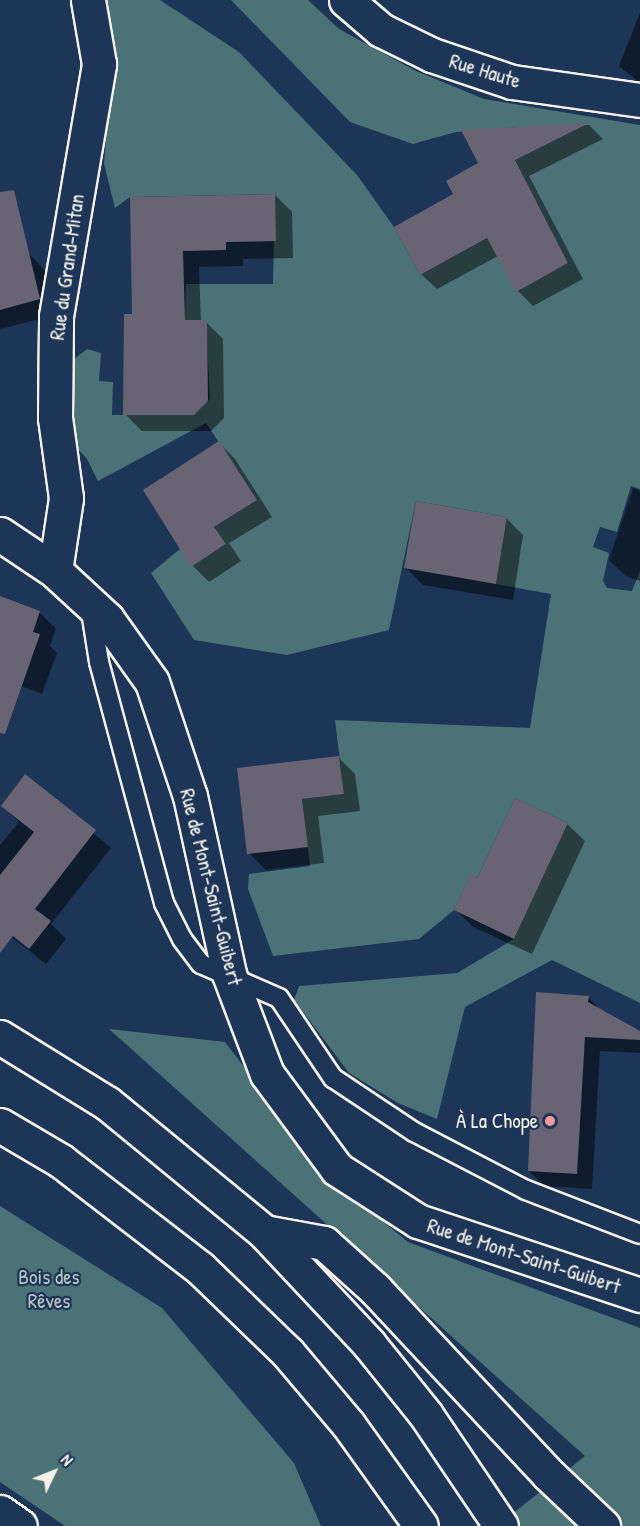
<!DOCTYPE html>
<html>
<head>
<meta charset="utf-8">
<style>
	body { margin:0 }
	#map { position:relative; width:640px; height:1526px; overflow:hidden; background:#1d3557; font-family:"Patrick Hand",sans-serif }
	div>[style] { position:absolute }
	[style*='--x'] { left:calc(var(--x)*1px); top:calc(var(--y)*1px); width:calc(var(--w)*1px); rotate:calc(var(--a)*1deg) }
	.green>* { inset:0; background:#4b7276 }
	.shadow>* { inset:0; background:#0007 }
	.building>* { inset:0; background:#686473 }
	.roads { filter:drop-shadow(2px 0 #f4f1e8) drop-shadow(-2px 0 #f4f1e8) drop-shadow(0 2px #f4f1e8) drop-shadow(0 -2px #f4f1e8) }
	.service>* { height:18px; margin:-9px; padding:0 9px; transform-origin:9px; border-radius:9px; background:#1d3557 }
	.minor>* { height:33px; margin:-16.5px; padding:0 16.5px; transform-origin:16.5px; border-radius:16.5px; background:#1d3557 }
	.trunk>* { height:33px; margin:-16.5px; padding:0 16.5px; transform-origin:16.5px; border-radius:16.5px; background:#1d3557 }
	.dots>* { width:16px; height:16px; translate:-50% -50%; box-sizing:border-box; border:3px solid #1d3557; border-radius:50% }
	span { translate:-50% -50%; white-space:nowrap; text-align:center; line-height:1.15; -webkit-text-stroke:4.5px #1d3557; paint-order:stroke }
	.street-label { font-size:21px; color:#f4f1e8 }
	.poi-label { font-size:21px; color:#f4f1e8 }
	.right { translate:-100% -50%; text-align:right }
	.park-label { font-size:21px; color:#b9c5c0 }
	.north { position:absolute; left:24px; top:1442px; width:60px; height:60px; -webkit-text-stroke:4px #1d3557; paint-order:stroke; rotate:47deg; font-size:16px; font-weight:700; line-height:24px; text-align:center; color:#f4f1e8 }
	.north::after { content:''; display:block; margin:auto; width:21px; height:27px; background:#f4f1e8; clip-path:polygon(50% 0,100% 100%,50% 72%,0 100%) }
</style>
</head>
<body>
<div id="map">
	<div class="green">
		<i style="clip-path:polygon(106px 0,160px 0,239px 52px,357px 175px,394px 227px,420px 275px,487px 238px,517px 291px,568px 263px,515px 160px,521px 127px,456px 132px,413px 144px,350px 122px,231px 0,308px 0,339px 29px,416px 71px,484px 99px,640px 125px,640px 489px,631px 486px,617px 532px,600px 527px,593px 547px,609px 553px,603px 581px,607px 588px,632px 591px,640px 571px,640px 1003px,552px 960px,465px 1007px,437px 1119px,398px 1103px,349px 1073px,294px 1000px,299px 986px,457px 973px,514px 939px,568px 823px,515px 798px,477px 878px,470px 875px,454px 910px,419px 939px,273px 956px,248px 889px,249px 874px,310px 866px,302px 799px,344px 794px,335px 720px,530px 728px,551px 594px,496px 584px,507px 517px,416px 501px,389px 630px,287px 655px,194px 640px,151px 573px,180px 549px,192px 566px,225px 545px,214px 527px,257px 500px,206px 423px,98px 481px,87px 459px,69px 439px,69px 363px,87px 349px,101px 353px,99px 381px,113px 382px,112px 415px,194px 415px,210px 399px,206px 320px,185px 320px,186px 284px,273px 284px,275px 194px,130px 197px,115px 208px,104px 164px,114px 48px)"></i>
		<i style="clip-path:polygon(109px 1029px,225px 1042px,328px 1177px,408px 1242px,640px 1328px,640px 1526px,497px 1526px,585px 1456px)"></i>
		<i style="clip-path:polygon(0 1206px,162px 1308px,294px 1463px,321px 1526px,65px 1526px,0 1482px)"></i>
	</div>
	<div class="shadow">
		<i style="clip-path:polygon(640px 13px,640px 83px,619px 66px)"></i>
		<i style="clip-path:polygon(589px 125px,603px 139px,529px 176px,583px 279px,533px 306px,518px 291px,498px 256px,437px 289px,421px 274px,455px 194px,480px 164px,463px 131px)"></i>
		<i style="clip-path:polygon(275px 195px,292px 212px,293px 258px,243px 259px,243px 266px,199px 267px,201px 322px,206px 322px,223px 339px,224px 418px,211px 431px,142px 431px,125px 414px,134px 316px,131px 198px)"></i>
		<i style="clip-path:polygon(28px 253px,45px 270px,56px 315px,0 329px,0 259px)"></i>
		<i style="clip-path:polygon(219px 443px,235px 459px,272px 517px,229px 543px,241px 561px,209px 582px,193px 566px)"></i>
		<i style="clip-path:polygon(633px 488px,640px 491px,640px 581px,626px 576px,609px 560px)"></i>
		<i style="clip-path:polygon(506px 518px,523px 535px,513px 600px,423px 585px,406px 568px)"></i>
		<i style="clip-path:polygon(0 598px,39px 612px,56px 629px,50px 646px,57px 653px,42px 694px,0 678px)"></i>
		<i style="clip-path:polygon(338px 757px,355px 774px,360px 811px,318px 816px,324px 863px,266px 870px,249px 853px)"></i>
		<i style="clip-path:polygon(25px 776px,111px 848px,51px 924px,66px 939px,46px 964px,0 928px,0 845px,19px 822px,3px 806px)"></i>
		<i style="clip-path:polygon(515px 800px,567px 824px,585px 841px,532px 954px,473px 927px,456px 910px,478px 880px)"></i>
		<i style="clip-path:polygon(588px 997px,603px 1013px,640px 1032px,640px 1053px,600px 1051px,592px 1189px,544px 1186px,529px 1171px)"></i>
	</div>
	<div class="building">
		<i style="clip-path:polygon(589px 123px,515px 160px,568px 263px,516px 292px,487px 238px,420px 275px,394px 227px,453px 194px,446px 181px,478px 163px,461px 130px)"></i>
		<i style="clip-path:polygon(14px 190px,40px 299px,0 310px,0 192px)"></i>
		<i style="clip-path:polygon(275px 194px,276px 241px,226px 242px,226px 250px,183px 251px,185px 320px,207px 320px,208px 401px,194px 415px,123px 415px,124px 314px,132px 314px,130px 197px)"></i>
		<i style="clip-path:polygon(219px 441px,257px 500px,214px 527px,226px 544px,191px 567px,143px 490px)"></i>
		<i style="clip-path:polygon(416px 501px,507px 517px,496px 584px,404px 568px)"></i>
		<i style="clip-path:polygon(0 596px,40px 611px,33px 632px,40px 634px,5px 734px,0 733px)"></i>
		<i style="clip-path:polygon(339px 756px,344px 794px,302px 799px,308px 847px,247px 854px,237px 768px)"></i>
		<i style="clip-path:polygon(25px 774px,96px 830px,35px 909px,51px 921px,29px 949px,13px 936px,0 953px,0 875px,34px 832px,1px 806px)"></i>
		<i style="clip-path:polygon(515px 798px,568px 823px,514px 939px,454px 910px,470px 874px,477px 878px)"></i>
		<i style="clip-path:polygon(536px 992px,589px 996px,588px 1002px,640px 1031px,640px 1040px,585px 1037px,577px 1174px,528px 1171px)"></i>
	</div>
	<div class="roads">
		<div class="service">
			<i style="--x:90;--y:605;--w:58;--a:81"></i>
			<i style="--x:99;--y:662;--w:250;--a:74.9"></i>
			<i style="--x:164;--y:903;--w:40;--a:63.4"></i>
			<i style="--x:182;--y:939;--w:31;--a:53"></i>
			<i style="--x:201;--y:964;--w:85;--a:23.6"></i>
			<i style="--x:279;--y:998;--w:97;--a:56"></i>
			<i style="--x:333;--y:1078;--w:97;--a:33.7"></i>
			<i style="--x:414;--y:1132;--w:126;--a:27.4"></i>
			<i style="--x:526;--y:1190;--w:122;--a:21.1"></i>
		</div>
		<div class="minor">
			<i style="--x:346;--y:0;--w:46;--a:40.6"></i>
			<i style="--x:381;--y:30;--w:57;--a:26.1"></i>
			<i style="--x:432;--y:55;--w:84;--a:18.6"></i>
			<i style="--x:512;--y:82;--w:129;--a:8"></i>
			<i style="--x:0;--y:534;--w:66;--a:33.9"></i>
			<i style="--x:55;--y:571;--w:71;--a:42.7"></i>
			<i style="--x:107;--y:619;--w:77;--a:54.5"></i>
			<i style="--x:152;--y:682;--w:120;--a:71.6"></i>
			<i style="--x:190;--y:796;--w:182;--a:77.6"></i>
			<i style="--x:229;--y:974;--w:107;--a:69.2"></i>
			<i style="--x:267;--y:1074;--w:118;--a:53.6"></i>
			<i style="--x:337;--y:1169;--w:96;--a:32.7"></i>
			<i style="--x:418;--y:1221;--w:234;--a:18.4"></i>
			<i style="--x:55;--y:571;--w:74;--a:-81.4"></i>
			<i style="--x:66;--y:498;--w:81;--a:-97.8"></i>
			<i style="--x:55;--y:418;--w:102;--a:-89.4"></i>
			<i style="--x:56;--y:316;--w:256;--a:-80.3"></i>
			<i style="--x:99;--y:64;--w:65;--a:-99.8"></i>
			<i style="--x:0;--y:1512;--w:24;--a:35"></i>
		</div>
		<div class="trunk">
			<i style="--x:0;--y:1037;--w:126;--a:31.7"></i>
			<i style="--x:107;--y:1103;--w:203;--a:39.4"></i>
			<i style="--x:264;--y:1232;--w:154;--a:46.8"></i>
			<i style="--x:369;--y:1344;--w:91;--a:51.2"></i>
			<i style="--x:426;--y:1415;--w:134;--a:56"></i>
			<i style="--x:0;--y:1125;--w:71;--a:30.5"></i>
			<i style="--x:61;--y:1161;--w:175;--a:37.6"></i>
			<i style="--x:200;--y:1268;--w:122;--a:44"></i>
			<i style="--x:288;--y:1353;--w:93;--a:49.8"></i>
			<i style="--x:348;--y:1424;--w:125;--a:54.4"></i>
			<i style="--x:264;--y:1232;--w:61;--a:10.4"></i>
			<i style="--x:324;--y:1243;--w:69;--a:42"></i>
			<i style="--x:375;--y:1289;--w:253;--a:46.9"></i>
			<i style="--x:548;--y:1474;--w:76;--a:43.4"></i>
		</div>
	</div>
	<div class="dots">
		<i style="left:550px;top:1121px;background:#ff9aa2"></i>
	</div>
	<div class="street-label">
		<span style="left:485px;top:71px;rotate:17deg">Rue Haute</span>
		<span style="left:67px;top:267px;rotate:-82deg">Rue du Grand-Mitan</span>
		<span style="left:211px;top:887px;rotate:76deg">Rue de Mont-Saint-Guibert</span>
		<span style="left:524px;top:1256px;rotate:18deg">Rue de Mont-Saint-Guibert</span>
	</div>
	<div class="poi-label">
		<span class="right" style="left:538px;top:1121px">À La Chope</span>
	</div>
	<div class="park-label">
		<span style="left:49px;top:1289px">Bois des<br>Rêves</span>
	</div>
	<div class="north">N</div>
</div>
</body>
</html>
